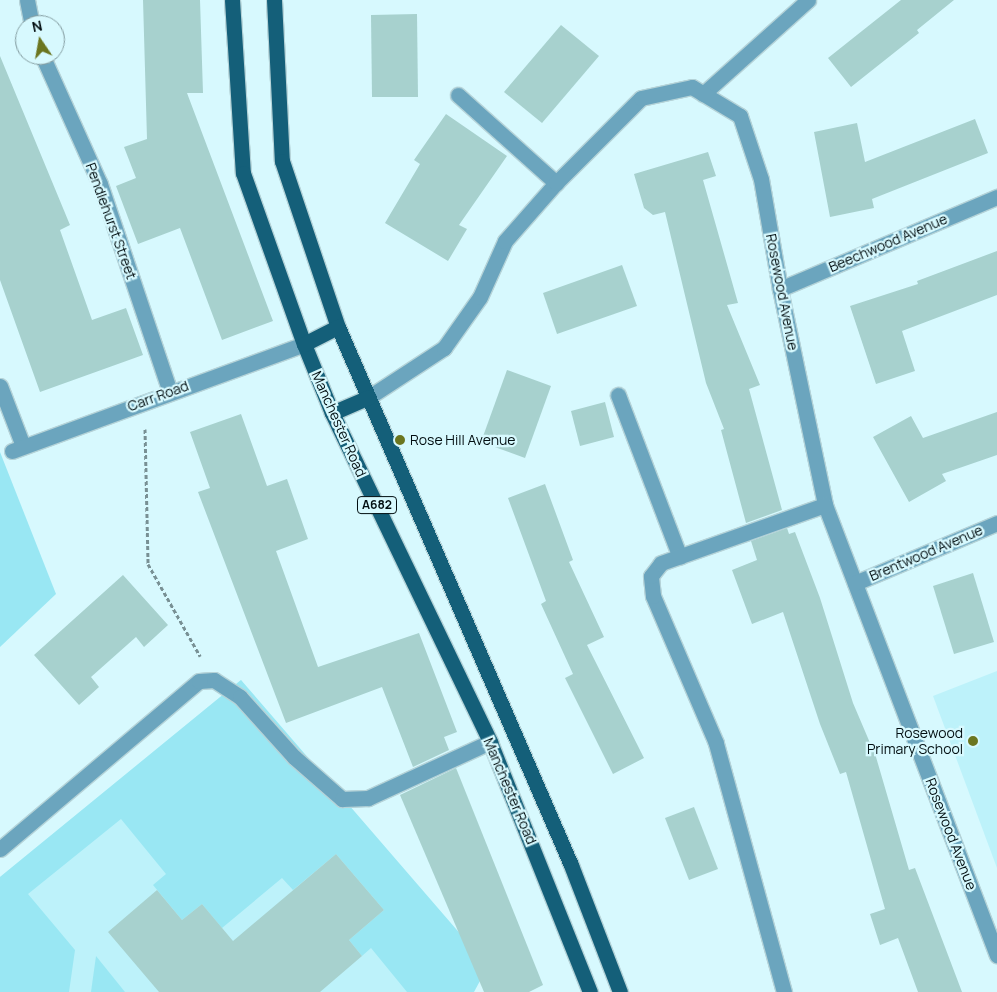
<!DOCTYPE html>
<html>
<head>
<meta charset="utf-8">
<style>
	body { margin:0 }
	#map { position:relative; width:997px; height:992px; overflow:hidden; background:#d7f9fe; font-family:Manrope,sans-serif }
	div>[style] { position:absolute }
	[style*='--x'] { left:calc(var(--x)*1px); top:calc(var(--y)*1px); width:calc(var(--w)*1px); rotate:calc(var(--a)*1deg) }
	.built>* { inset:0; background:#bdf2fa }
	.green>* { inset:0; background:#99e7f3 }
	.building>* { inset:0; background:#a7d1ce }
	.path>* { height:3px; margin-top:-1.5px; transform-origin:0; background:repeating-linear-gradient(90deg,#789094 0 4px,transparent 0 6.5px) }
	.roads { filter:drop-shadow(1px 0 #b5d3d8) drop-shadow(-1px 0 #b5d3d8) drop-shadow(0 1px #b5d3d8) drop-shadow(0 -1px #b5d3d8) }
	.minor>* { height:15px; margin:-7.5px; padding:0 7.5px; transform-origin:7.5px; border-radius:7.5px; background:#6ba5be }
	.major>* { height:15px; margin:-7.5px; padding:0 7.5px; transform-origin:7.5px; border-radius:7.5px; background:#145f79 }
	.dots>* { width:14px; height:14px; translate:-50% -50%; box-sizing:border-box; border:2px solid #d7f9fe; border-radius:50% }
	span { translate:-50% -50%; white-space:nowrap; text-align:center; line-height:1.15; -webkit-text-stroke:4.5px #d7f9fe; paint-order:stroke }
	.shield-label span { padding:1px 4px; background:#d7f9fe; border:1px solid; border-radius:4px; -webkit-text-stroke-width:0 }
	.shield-label { font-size:12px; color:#020e11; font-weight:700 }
	.street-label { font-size:14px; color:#020e11 }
	.poi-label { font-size:14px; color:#020e11 }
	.left { translate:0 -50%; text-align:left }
	.right { translate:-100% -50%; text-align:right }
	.north { position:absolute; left:15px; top:15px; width:50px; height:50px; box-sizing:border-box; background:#d7f9fe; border:1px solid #829b9f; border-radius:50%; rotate:348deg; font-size:14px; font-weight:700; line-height:20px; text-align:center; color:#020e11 }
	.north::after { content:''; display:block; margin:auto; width:18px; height:22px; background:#6b7620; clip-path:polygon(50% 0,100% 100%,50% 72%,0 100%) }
</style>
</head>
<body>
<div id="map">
	<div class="built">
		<i style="clip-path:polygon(997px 671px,997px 868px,933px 696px)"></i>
		<i style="clip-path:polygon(241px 680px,474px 992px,0 992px,0 877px)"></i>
	</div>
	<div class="green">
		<i style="clip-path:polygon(0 452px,56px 594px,0 647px)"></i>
		<i style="clip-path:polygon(241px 680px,488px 966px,474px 992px,407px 992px,371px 948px,362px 956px,349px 940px,384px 910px,336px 854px,293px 890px,282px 878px,222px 928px,202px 904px,182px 920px,153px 885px,166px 874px,121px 819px,28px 894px,75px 950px,69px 992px,0 992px,0 877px)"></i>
		<i style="clip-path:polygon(96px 956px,125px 992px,91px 992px)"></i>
	</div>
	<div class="building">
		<i style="clip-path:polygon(143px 0,200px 0,203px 93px,187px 93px,273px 321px,222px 340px,180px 228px,138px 244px,116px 186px,136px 178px,124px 147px,147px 139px)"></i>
		<i style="clip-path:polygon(901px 0,954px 0,917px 30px,919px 33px,851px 87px,828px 58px)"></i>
		<i style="clip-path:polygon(417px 14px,418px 97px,372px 97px,371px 15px)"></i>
		<i style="clip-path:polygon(561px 25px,599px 56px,542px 123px,504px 92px)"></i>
		<i style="clip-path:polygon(0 56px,70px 225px,60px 230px,92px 320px,126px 308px,143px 355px,40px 392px,0 280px)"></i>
		<i style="clip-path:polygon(446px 114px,507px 156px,459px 225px,467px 229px,448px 261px,385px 223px,420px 164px,414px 160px)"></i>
		<i style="clip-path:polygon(975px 119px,988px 153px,872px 199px,874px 208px,830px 217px,814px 132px,857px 123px,865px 162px)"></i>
		<i style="clip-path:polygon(708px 152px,716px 176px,703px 180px,738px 303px,727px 305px,760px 385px,749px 389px,782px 510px,746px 523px,721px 430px,724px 429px,706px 383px,665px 212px,653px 215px,644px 208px,634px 174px)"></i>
		<i style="clip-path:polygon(997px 251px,997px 295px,902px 331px,915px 371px,876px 384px,850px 306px,918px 284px,917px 281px)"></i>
		<i style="clip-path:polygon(622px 265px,637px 306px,557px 334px,543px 293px)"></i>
		<i style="clip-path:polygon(507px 370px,551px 386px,525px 458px,481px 442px)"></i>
		<i style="clip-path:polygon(605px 402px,614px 437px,580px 446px,571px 411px)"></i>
		<i style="clip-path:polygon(997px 412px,997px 455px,942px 474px,946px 481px,909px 502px,873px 437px,911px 416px,923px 438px)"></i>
		<i style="clip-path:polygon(241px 414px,267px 486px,287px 479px,308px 539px,276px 551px,318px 667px,419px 633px,457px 732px,444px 737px,449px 750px,413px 767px,382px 687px,286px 723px,198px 492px,210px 488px,190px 432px)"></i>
		<i style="clip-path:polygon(545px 484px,573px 560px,569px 562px,604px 637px,587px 645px,644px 758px,613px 774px,565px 678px,573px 674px,541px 604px,546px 601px,508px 498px)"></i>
		<i style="clip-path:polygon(787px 528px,789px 534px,795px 532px,820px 598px,853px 703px,876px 757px,909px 870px,915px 868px,962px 992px,918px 992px,898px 938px,880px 945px,870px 914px,885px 909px,877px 881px,846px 772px,840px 774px,820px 724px,783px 612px,752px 624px,732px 570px,757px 560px,751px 541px)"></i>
		<i style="clip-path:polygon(973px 573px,994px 642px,954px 654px,933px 586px)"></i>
		<i style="clip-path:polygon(123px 575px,168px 625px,144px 647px,136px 637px,91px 677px,99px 687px,79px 705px,34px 655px)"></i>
		<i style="clip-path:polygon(456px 768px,543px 985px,529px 992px,484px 992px,400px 795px)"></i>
		<i style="clip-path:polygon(694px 807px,718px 869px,689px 880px,665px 818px)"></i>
		<i style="clip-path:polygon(336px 854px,384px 910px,349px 940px,362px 956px,320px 992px,159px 992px,108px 932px,157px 890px,182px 920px,202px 904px,233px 941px)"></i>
	</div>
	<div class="path">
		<i style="--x:145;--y:429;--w:135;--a:88.7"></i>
		<i style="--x:148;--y:564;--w:106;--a:60.5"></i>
	</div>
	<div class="roads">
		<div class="minor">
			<i style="--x:27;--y:0;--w:25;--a:79"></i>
			<i style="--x:42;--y:55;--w:141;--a:65.8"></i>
			<i style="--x:100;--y:184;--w:219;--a:71.4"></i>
			<i style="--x:703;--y:94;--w:141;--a:-41.8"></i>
			<i style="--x:458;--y:95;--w:132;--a:41.9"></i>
			<i style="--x:780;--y:289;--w:236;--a:-23"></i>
			<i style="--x:0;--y:386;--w:64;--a:69"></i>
			<i style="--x:618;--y:395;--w:173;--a:69.1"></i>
			<i style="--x:369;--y:397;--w:90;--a:-33.2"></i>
			<i style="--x:444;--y:348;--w:62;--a:-54.8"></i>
			<i style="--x:480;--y:297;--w:61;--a:-65.9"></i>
			<i style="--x:505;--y:241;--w:77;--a:-48.7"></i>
			<i style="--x:556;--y:183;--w:120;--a:-45"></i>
			<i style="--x:641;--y:98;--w:52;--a:-12.2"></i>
			<i style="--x:692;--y:87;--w:56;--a:31.1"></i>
			<i style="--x:740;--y:116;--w:66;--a:71.6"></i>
			<i style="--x:761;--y:179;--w:112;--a:80.2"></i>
			<i style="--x:780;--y:289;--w:221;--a:78.2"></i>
			<i style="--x:825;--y:505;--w:482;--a:69.1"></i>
			<i style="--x:12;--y:451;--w:311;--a:-20.1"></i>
			<i style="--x:855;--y:583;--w:154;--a:-22.9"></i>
			<i style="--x:0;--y:849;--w:260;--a:-40.2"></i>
			<i style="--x:199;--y:681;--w:15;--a:-4"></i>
			<i style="--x:214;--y:680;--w:31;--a:33"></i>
			<i style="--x:240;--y:697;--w:81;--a:48"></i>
			<i style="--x:294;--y:757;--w:64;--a:41.2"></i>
			<i style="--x:342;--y:799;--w:26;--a:-2"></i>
			<i style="--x:368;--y:798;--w:134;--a:-24.7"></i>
			<i style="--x:784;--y:992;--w:258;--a:-105.3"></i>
			<i style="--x:716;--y:743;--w:160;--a:-113.2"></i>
			<i style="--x:653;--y:596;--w:20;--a:-96"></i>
			<i style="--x:651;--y:576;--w:16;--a:-52"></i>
			<i style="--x:661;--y:563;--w:174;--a:-19.5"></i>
		</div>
		<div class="major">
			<i style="--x:232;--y:0;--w:173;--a:86.4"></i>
			<i style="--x:243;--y:173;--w:182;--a:70.4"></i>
			<i style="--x:304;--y:344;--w:74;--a:67.9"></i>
			<i style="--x:332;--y:413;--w:365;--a:64.3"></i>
			<i style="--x:490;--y:742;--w:269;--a:68.2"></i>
			<i style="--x:274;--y:0;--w:161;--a:87.2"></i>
			<i style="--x:282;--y:161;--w:175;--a:71.4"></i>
			<i style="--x:338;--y:327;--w:586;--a:66.58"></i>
			<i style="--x:571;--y:865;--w:136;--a:68.9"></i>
			<i style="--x:304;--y:344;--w:38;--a:-27"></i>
			<i style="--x:332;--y:413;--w:40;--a:-23.4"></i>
		</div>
	</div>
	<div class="dots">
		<i style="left:400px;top:440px;background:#6b7620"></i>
		<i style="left:973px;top:741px;background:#6b7620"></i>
	</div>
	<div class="shield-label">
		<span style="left:377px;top:505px">A682</span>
	</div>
	<div class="street-label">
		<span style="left:111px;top:221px;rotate:70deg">Pendlehurst Street</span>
		<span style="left:888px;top:243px;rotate:-23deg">Beechwood Avenue</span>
		<span style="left:782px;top:292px;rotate:79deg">Rosewood Avenue</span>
		<span style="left:158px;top:396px;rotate:-20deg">Carr Road</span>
		<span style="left:339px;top:424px;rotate:66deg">Manchester Road</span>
		<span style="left:926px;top:553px;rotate:-23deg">Brentwood Avenue</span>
		<span style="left:510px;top:791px;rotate:67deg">Manchester Road</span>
		<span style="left:951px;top:834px;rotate:69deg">Rosewood Avenue</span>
	</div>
	<div class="poi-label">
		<span class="left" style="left:410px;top:440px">Rose Hill Avenue</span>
		<span class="right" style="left:963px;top:741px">Rosewood<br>Primary School</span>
	</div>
	<div class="north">N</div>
</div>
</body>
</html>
